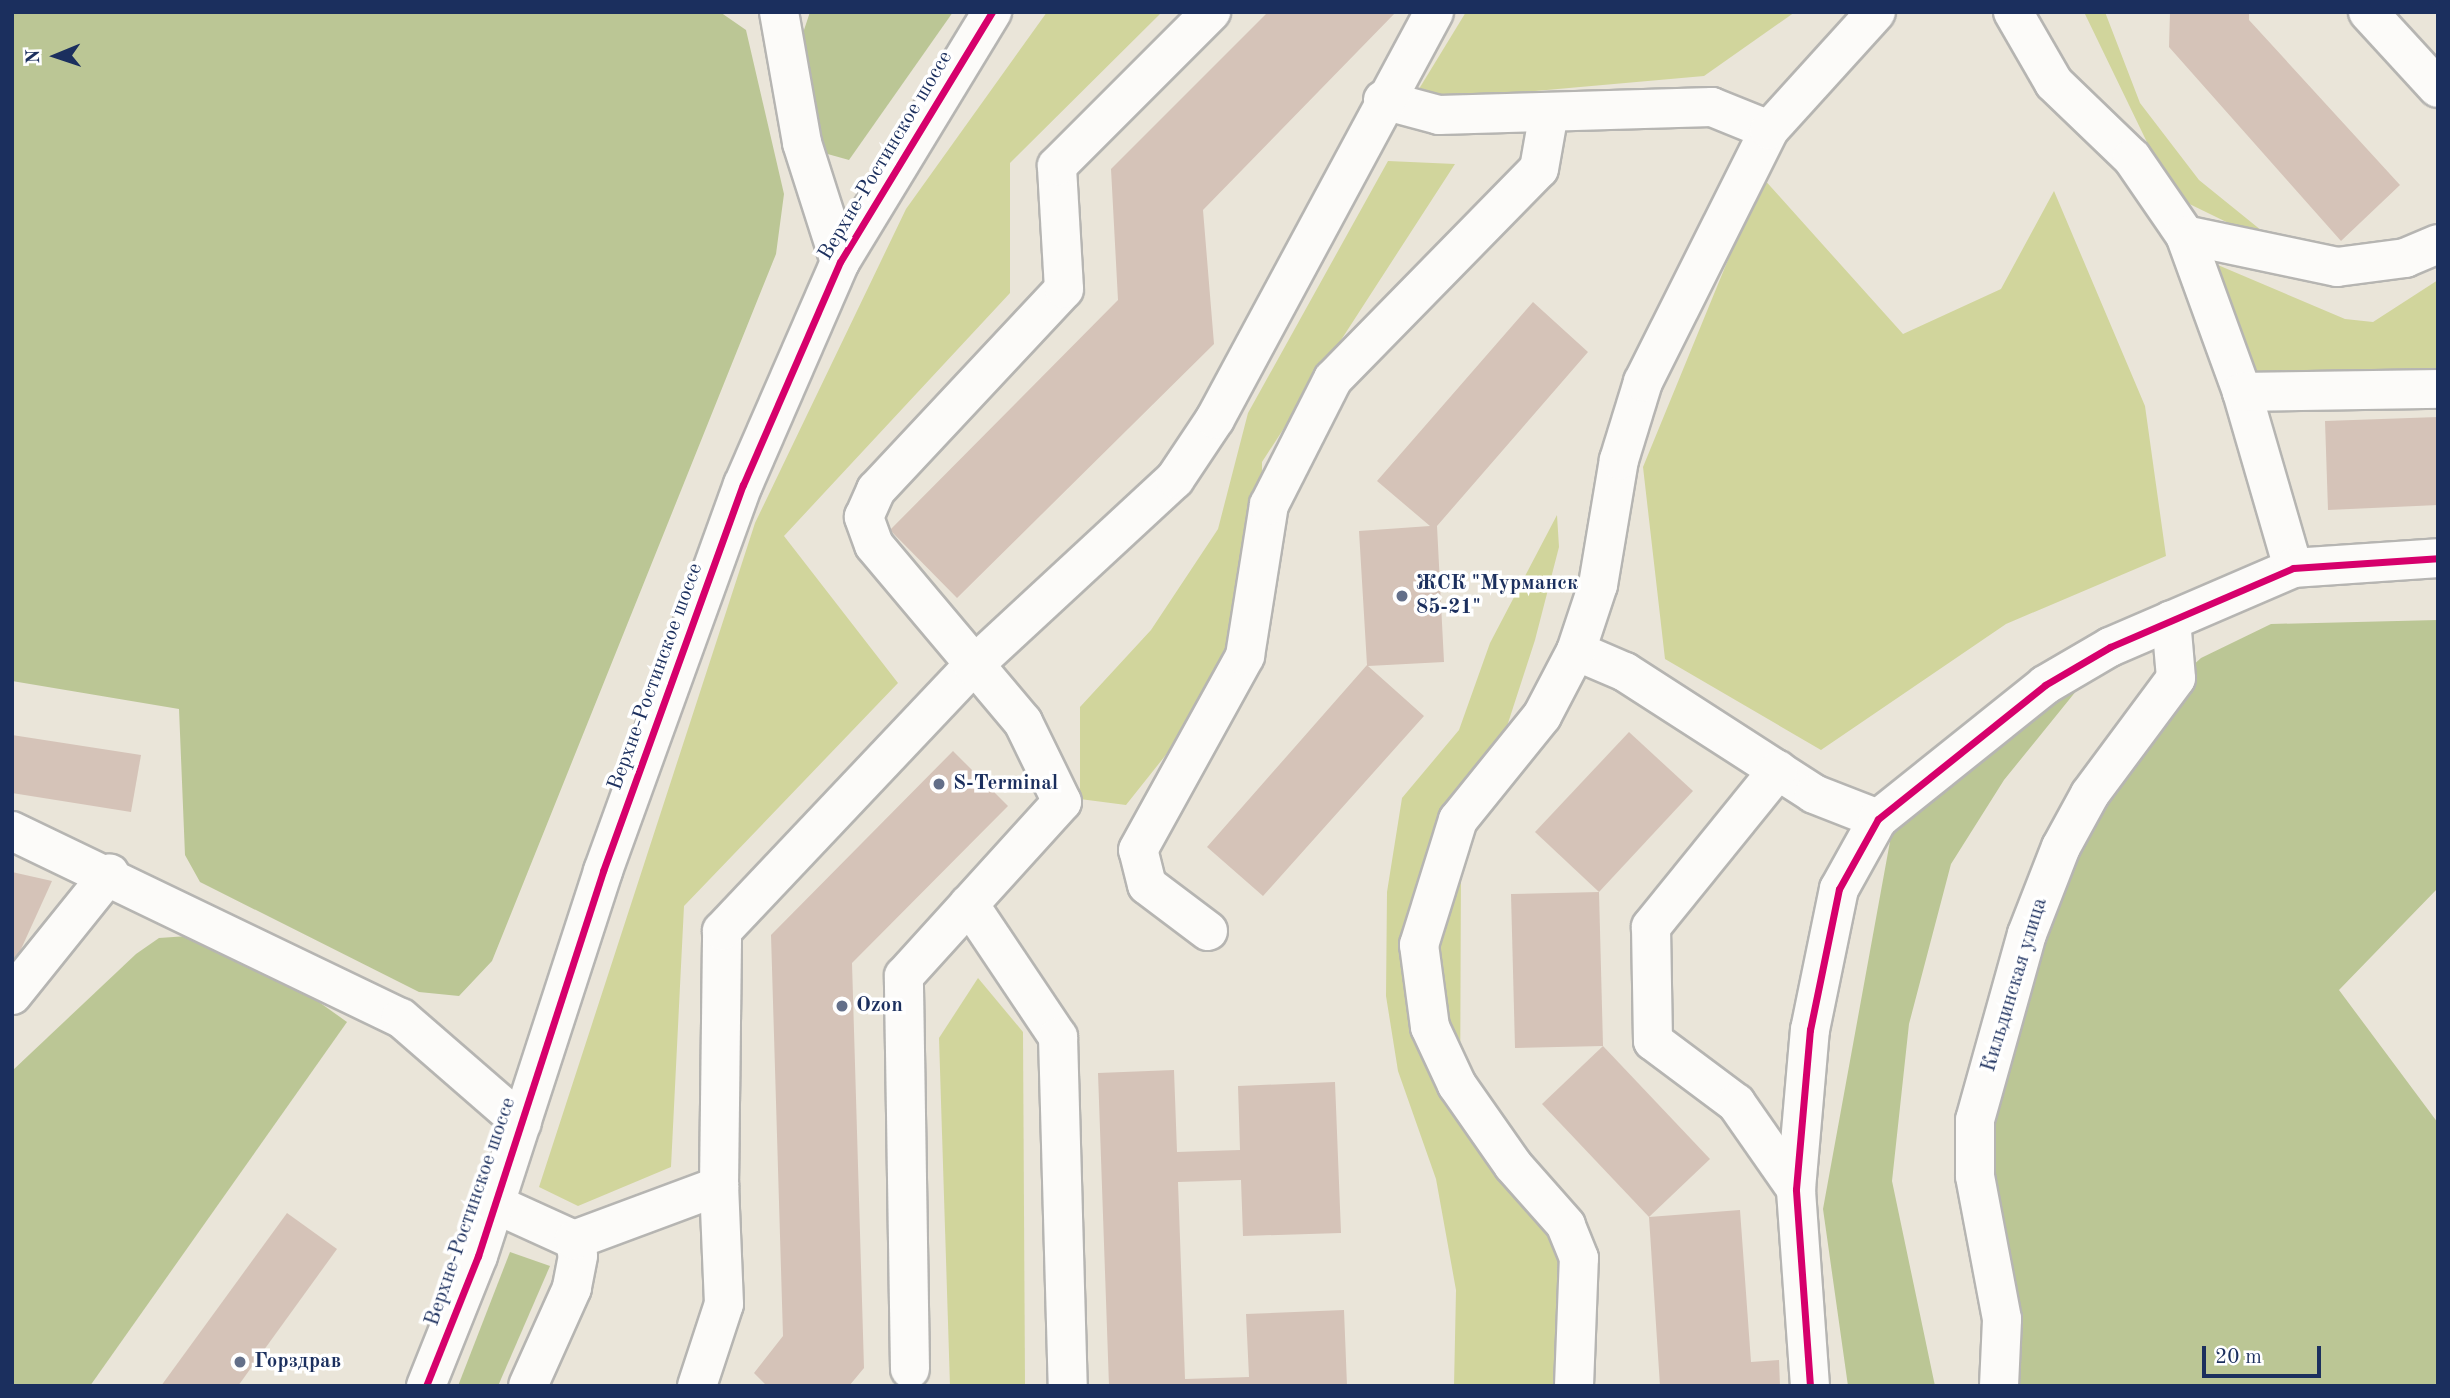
<!DOCTYPE html>
<html>
<head>
<meta charset="utf-8">
<style>
	body { margin:0 }
	#map { position:relative; width:2450px; height:1398px; overflow:hidden; background:#eae5d9; font-family:"Old Standard TT",serif }
	div>[style] { position:absolute }
	[style*='--x'] { left:calc(var(--x)*1px); top:calc(var(--y)*1px); width:calc(var(--w)*1px); rotate:calc(var(--a)*1deg) }
	.green>* { inset:0; background:#d1d59c }
	.forest>* { inset:0; background:#bbc695 }
	.building>* { inset:0; background:#d5c3b8 }
	.roads { filter:drop-shadow(2px 0 #b6b5b2) drop-shadow(-2px 0 #b6b5b2) drop-shadow(0 2px #b6b5b2) drop-shadow(0 -2px #b6b5b2) }
	.minor>* { height:38px; margin:-19px; padding:0 19px; transform-origin:19px; border-radius:19px; background:#fcfbf9 }
	.cycleway>* { height:7px; margin:-3.5px; padding:0 3.5px; transform-origin:3.5px; border-radius:3.5px; background:#d6006c }
	.dots>* { width:19px; height:19px; translate:-50% -50%; box-sizing:border-box; border:4px solid #fff; border-radius:50% }
	span { translate:-50% -50%; white-space:nowrap; text-align:center; line-height:1.15; -webkit-text-stroke:7px #fff; paint-order:stroke }
	.street-label { font-size:21px; color:#1b2f5e }
	.poi-label { font-size:21px; color:#1b2f5e; font-weight:700 }
	.left { translate:0 -50%; text-align:left }
	.frame { position:absolute; inset:0; border:14px solid #1b2f5e; pointer-events:none }
	.north { position:absolute; left:21px; top:21px; width:70px; height:70px; -webkit-text-stroke:5px #fff; paint-order:stroke; rotate:268deg; font-size:19px; font-weight:700; line-height:28px; text-align:center; color:#1b2f5e }
	.north::after { content:''; display:block; margin:auto; width:24px; height:32px; background:#1b2f5e; clip-path:polygon(50% 0,100% 100%,50% 72%,0 100%) }
	.scale { position:absolute; left:2202px; top:1346px; width:119px; height:32px; box-sizing:border-box; border:4px solid #1b2f5e; border-top:0; padding-left:9px; font-size:21px; line-height:24px; white-space:nowrap; color:#1b2f5e; -webkit-text-stroke:5px #fff; paint-order:stroke }
</style>
</head>
<body>
<div id="map">
	<div class="green">
		<i style="clip-path:polygon(1047px 12px,1162px 12px,1010px 163px,1010px 293px,784px 536px,898px 683px,684px 906px,671px 1167px,578px 1206px,539px 1187px,755px 523px,906px 209px)"></i>
		<i style="clip-path:polygon(1466px 12px,1795px 12px,1704px 76px,1411px 102px)"></i>
		<i style="clip-path:polygon(2084px 12px,2105px 12px,2140px 103px,2199px 180px,2288px 252px,2173px 196px)"></i>
		<i style="clip-path:polygon(1388px 161px,1455px 164px,1262px 462px,1262px 634px,1126px 805px,1080px 799px,1080px 707px,1151px 630px,1218px 529px,1248px 413px)"></i>
		<i style="clip-path:polygon(1762px 177px,1903px 334px,2001px 289px,2054px 191px,2145px 406px,2166px 556px,2006px 624px,1821px 750px,1665px 659px,1643px 467px)"></i>
		<i style="clip-path:polygon(2206px 260px,2345px 319px,2373px 322px,2438px 280px,2438px 368px,2249px 374px)"></i>
		<i style="clip-path:polygon(1557px 515px,1559px 547px,1535px 640px,1461px 868px,1460px 1119px,1590px 1265px,1592px 1386px,1454px 1386px,1456px 1290px,1436px 1179px,1398px 1071px,1386px 996px,1387px 892px,1402px 798px,1459px 730px,1490px 643px)"></i>
		<i style="clip-path:polygon(978px 978px,1023px 1032px,1025px 1386px,950px 1386px,939px 1038px)"></i>
	</div>
	<div class="forest">
		<i style="clip-path:polygon(12px 12px,720px 12px,746px 30px,784px 194px,776px 254px,492px 961px,459px 996px,419px 992px,200px 882px,185px 855px,179px 709px,12px 681px)"></i>
		<i style="clip-path:polygon(810px 12px,953px 12px,849px 160px,824px 153px,809px 113px,801px 39px)"></i>
		<i style="clip-path:polygon(2438px 620px,2438px 888px,2339px 990px,2438px 1123px,2438px 1386px,2000px 1386px,1962px 1175px,1991px 1018px,2027px 879px,2137px 716px,2201px 658px,2271px 624px)"></i>
		<i style="clip-path:polygon(2081px 685px,2004px 780px,1951px 864px,1909px 1024px,1892px 1181px,1935px 1386px,1848px 1386px,1823px 1209px,1897px 803px,2039px 687px)"></i>
		<i style="clip-path:polygon(188px 936px,288px 980px,347px 1022px,90px 1386px,12px 1386px,12px 1071px,136px 954px,159px 938px)"></i>
		<i style="clip-path:polygon(510px 1252px,550px 1266px,498px 1386px,458px 1386px)"></i>
	</div>
	<div class="building">
		<i style="clip-path:polygon(1268px 12px,1396px 12px,1203px 210px,1214px 344px,957px 598px,890px 530px,1118px 300px,1111px 169px)"></i>
		<i style="clip-path:polygon(2170px 12px,2249px 12px,2249px 20px,2400px 185px,2341px 241px,2169px 47px)"></i>
		<i style="clip-path:polygon(1533px 302px,1588px 352px,1437px 526px,1444px 662px,1368px 666px,1424px 716px,1263px 896px,1207px 847px,1367px 665px,1359px 531px,1430px 526px,1377px 481px)"></i>
		<i style="clip-path:polygon(2438px 417px,2438px 505px,2328px 510px,2325px 421px)"></i>
		<i style="clip-path:polygon(1629px 732px,1693px 791px,1599px 892px,1535px 832px)"></i>
		<i style="clip-path:polygon(12px 735px,141px 755px,131px 812px,12px 793px)"></i>
		<i style="clip-path:polygon(953px 751px,1008px 806px,852px 963px,864px 1368px,849px 1386px,767px 1386px,754px 1373px,783px 1336px,771px 935px)"></i>
		<i style="clip-path:polygon(12px 872px,52px 881px,17px 958px,12px 957px)"></i>
		<i style="clip-path:polygon(1599px 892px,1603px 1046px,1515px 1048px,1511px 894px)"></i>
		<i style="clip-path:polygon(1603px 1046px,1710px 1159px,1649px 1217px,1542px 1104px)"></i>
		<i style="clip-path:polygon(1174px 1070px,1177px 1152px,1240px 1150px,1238px 1086px,1335px 1082px,1341px 1233px,1243px 1236px,1241px 1180px,1178px 1182px,1185px 1379px,1249px 1377px,1246px 1314px,1344px 1310px,1347px 1386px,1109px 1386px,1098px 1073px)"></i>
		<i style="clip-path:polygon(1740px 1210px,1751px 1362px,1779px 1360px,1780px 1386px,1660px 1386px,1649px 1217px)"></i>
		<i style="clip-path:polygon(287px 1213px,337px 1249px,238px 1386px,161px 1386px)"></i>
	</div>
	<div class="roads">
		<div class="minor">
			<i style="--x:779;--y:12;--w:133;--a:80"></i>
			<i style="--x:802;--y:143;--w:125;--a:72.3"></i>
			<i style="--x:2013;--y:12;--w:82;--a:60"></i>
			<i style="--x:2054;--y:83;--w:108;--a:43.9"></i>
			<i style="--x:2132;--y:158;--w:93;--a:55.5"></i>
			<i style="--x:2185;--y:235;--w:167;--a:70"></i>
			<i style="--x:2242;--y:392;--w:183;--a:73.8"></i>
			<i style="--x:2368;--y:12;--w:103;--a:47.4"></i>
			<i style="--x:1383;--y:100;--w:58;--a:15"></i>
			<i style="--x:1439;--y:115;--w:273;--a:-1.7"></i>
			<i style="--x:1712;--y:107;--w:61;--a:22"></i>
			<i style="--x:2185;--y:235;--w:155;--a:11.9"></i>
			<i style="--x:2337;--y:267;--w:69;--a:-7.5"></i>
			<i style="--x:2405;--y:258;--w:36;--a:-23"></i>
			<i style="--x:2242;--y:392;--w:196;--a:-0.9"></i>
			<i style="--x:1576;--y:651;--w:53;--a:23.2"></i>
			<i style="--x:1625;--y:672;--w:225;--a:32.8"></i>
			<i style="--x:1814;--y:794;--w:69;--a:21.3"></i>
			<i style="--x:1778;--y:770;--w:202;--a:129"></i>
			<i style="--x:1651;--y:927;--w:114;--a:89"></i>
			<i style="--x:1653;--y:1041;--w:104;--a:36.8"></i>
			<i style="--x:1736;--y:1103;--w:105;--a:55.1"></i>
			<i style="--x:12;--y:831;--w:432;--a:25.7"></i>
			<i style="--x:401;--y:1018;--w:160;--a:41"></i>
			<i style="--x:969;--y:904;--w:160;--a:56.2"></i>
			<i style="--x:1058;--y:1037;--w:349;--a:88.4"></i>
			<i style="--x:1208;--y:931;--w:76;--a:-143"></i>
			<i style="--x:1147;--y:885;--w:36;--a:-104"></i>
			<i style="--x:1138;--y:850;--w:222;--a:-61.1"></i>
			<i style="--x:1245;--y:656;--w:153;--a:-81"></i>
			<i style="--x:1269;--y:505;--w:141;--a:-63.1"></i>
			<i style="--x:1333;--y:379;--w:294;--a:-45.6"></i>
			<i style="--x:1539;--y:169;--w:58;--a:-80"></i>
			<i style="--x:12;--y:995;--w:156;--a:-51.2"></i>
			<i style="--x:495;--y:1204;--w:87;--a:24.5"></i>
			<i style="--x:574;--y:1240;--w:16;--a:76"></i>
			<i style="--x:578;--y:1256;--w:33;--a:101"></i>
			<i style="--x:572;--y:1288;--w:107;--a:114.2"></i>
			<i style="--x:574;--y:1240;--w:155;--a:-20.4"></i>
			<i style="--x:719;--y:1186;--w:255;--a:-89.3"></i>
			<i style="--x:722;--y:931;--w:365;--a:-46.6"></i>
			<i style="--x:973;--y:666;--w:275;--a:-42.8"></i>
			<i style="--x:1175;--y:479;--w:72;--a:-56.3"></i>
			<i style="--x:1215;--y:419;--w:462;--a:-61.7"></i>
			<i style="--x:910;--y:1369;--w:393;--a:-90.9"></i>
			<i style="--x:904;--y:976;--w:235;--a:-47.8"></i>
			<i style="--x:1062;--y:802;--w:89;--a:-116"></i>
			<i style="--x:1023;--y:722;--w:231;--a:-130.1"></i>
			<i style="--x:874;--y:545;--w:30;--a:-110"></i>
			<i style="--x:864;--y:517;--w:30;--a:-66"></i>
			<i style="--x:876;--y:490;--w:275;--a:-46.9"></i>
			<i style="--x:1064;--y:289;--w:123;--a:-93.3"></i>
			<i style="--x:1057;--y:166;--w:218;--a:-45"></i>
			<i style="--x:426;--y:1386;--w:140;--a:-68.2"></i>
			<i style="--x:478;--y:1256;--w:405;--a:-72"></i>
			<i style="--x:603;--y:871;--w:411;--a:-70.1"></i>
			<i style="--x:743;--y:485;--w:243;--a:-66.5"></i>
			<i style="--x:840;--y:262;--w:293;--a:-58.7"></i>
			<i style="--x:697;--y:1386;--w:86;--a:-71.8"></i>
			<i style="--x:724;--y:1304;--w:118;--a:-92.4"></i>
			<i style="--x:1574;--y:1386;--w:128;--a:-87.8"></i>
			<i style="--x:1579;--y:1258;--w:35;--a:-112"></i>
			<i style="--x:1566;--y:1225;--w:80;--a:-131.5"></i>
			<i style="--x:1513;--y:1165;--w:98;--a:-125"></i>
			<i style="--x:1457;--y:1085;--w:64;--a:-115"></i>
			<i style="--x:1430;--y:1027;--w:83;--a:-97.6"></i>
			<i style="--x:1419;--y:945;--w:131;--a:-72.7"></i>
			<i style="--x:1458;--y:820;--w:134;--a:-51.1"></i>
			<i style="--x:1542;--y:716;--w:73;--a:-62.4"></i>
			<i style="--x:1576;--y:651;--w:70;--a:-71.6"></i>
			<i style="--x:1598;--y:585;--w:127;--a:-80.5"></i>
			<i style="--x:1619;--y:460;--w:82;--a:-72.9"></i>
			<i style="--x:1643;--y:382;--w:282;--a:-63.4"></i>
			<i style="--x:1769;--y:130;--w:159;--a:-47.8"></i>
			<i style="--x:1810;--y:1386;--w:197;--a:-94.1"></i>
			<i style="--x:1796;--y:1189;--w:160;--a:-85"></i>
			<i style="--x:1810;--y:1030;--w:144;--a:-78.4"></i>
			<i style="--x:1839;--y:889;--w:80;--a:-60.9"></i>
			<i style="--x:1878;--y:819;--w:214;--a:-38.7"></i>
			<i style="--x:2045;--y:685;--w:75;--a:-30.3"></i>
			<i style="--x:2110;--y:647;--w:199;--a:-23.3"></i>
			<i style="--x:2293;--y:568;--w:145;--a:-3.9"></i>
			<i style="--x:1999;--y:1386;--w:67;--a:-87.4"></i>
			<i style="--x:2002;--y:1319;--w:146;--a:-100.7"></i>
			<i style="--x:1975;--y:1176;--w:56;--a:-90"></i>
			<i style="--x:1975;--y:1120;--w:193;--a:-74.4"></i>
			<i style="--x:2027;--y:934;--w:93;--a:-68.7"></i>
			<i style="--x:2061;--y:847;--w:60;--a:-61.3"></i>
			<i style="--x:2090;--y:794;--w:144;--a:-53.4"></i>
			<i style="--x:2176;--y:678;--w:58;--a:-94.9"></i>
		</div>
	</div>
	<div class="cycleway">
		<i style="--x:426;--y:1386;--w:140;--a:-68.2"></i>
		<i style="--x:478;--y:1256;--w:405;--a:-72"></i>
		<i style="--x:603;--y:871;--w:411;--a:-70.1"></i>
		<i style="--x:743;--y:485;--w:243;--a:-66.5"></i>
		<i style="--x:840;--y:262;--w:293;--a:-58.7"></i>
		<i style="--x:1810;--y:1386;--w:197;--a:-94.1"></i>
		<i style="--x:1796;--y:1189;--w:160;--a:-85"></i>
		<i style="--x:1810;--y:1030;--w:144;--a:-78.4"></i>
		<i style="--x:1839;--y:889;--w:80;--a:-60.9"></i>
		<i style="--x:1878;--y:819;--w:214;--a:-38.7"></i>
		<i style="--x:2045;--y:685;--w:75;--a:-30.3"></i>
		<i style="--x:2110;--y:647;--w:199;--a:-23.3"></i>
		<i style="--x:2293;--y:568;--w:145;--a:-3.9"></i>
	</div>
	<div class="dots">
		<i style="left:1402px;top:596px;background:#636f89"></i>
		<i style="left:939px;top:784px;background:#636f89"></i>
		<i style="left:842px;top:1006px;background:#636f89"></i>
		<i style="left:240px;top:1362px;background:#636f89"></i>
	</div>
	<div class="street-label">
		<span style="left:886px;top:156px;rotate:-59deg">Верхне-Ростинское шоссе</span>
		<span style="left:656px;top:677px;rotate:-70deg">Верхне-Ростинское шоссе</span>
		<span style="left:2015px;top:985px;rotate:-73deg">Кильдинская улица</span>
		<span style="left:471px;top:1212px;rotate:-71deg">Верхне-Ростинское шоссе</span>
	</div>
	<div class="poi-label">
		<span class="left" style="left:1416px;top:596px">ЖСК "Мурманск<br>85-21"</span>
		<span class="left" style="left:953px;top:784px">S-Terminal</span>
		<span class="left" style="left:856px;top:1006px">Ozon</span>
		<span class="left" style="left:254px;top:1362px">Горздрав</span>
	</div>
	<div class="frame"></div>
	<div class="north">N</div>
	<div class="scale">20 m</div>
</div>
</body>
</html>
